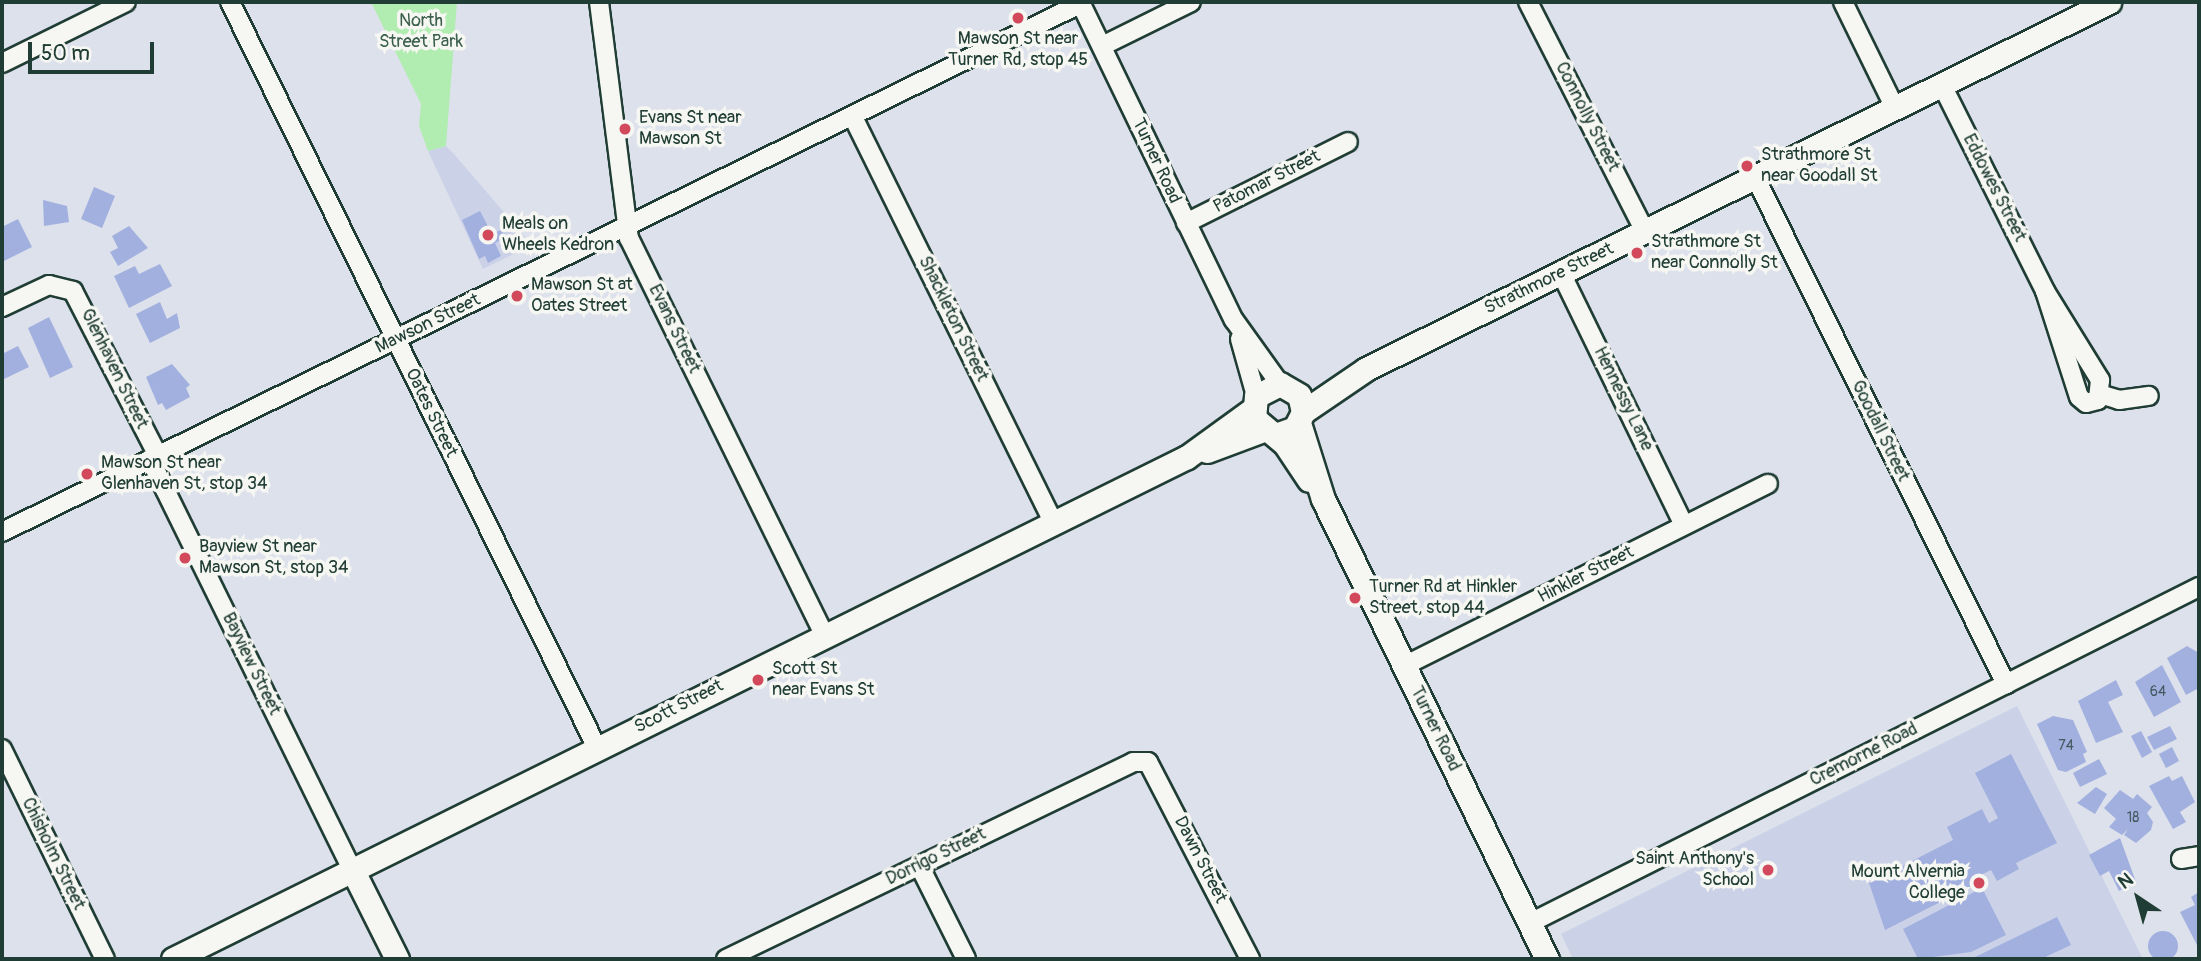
<!DOCTYPE html>
<html>
<head>
<meta charset="utf-8">
<style>
	body { margin:0 }
	#map { position:relative; width:2201px; height:961px; overflow:hidden; background:#dde1ec; font-family:Pangolin,sans-serif }
	div>[style] { position:absolute }
	[style*='--x'] { left:calc(var(--x)*1px); top:calc(var(--y)*1px); width:calc(var(--w)*1px); rotate:calc(var(--a)*1deg) }
	.built>* { inset:0; background:#cbd2e8 }
	.green>* { inset:0; background:#b1ecb1 }
	.building>* { inset:0; background:#a2b0df }
	.round { border-radius:50% }
	.roads { filter:drop-shadow(2px 0 #1f3d34) drop-shadow(-2px 0 #1f3d34) drop-shadow(0 2px #1f3d34) drop-shadow(0 -2px #1f3d34) }
	.minor>* { height:18px; margin:-9px; padding:0 9px; transform-origin:9px; border-radius:9px; background:#f6f6f2 }
	.tertiary>* { height:23px; margin:-11.5px; padding:0 11.5px; transform-origin:11.5px; border-radius:11.5px; background:#f6f6f2 }
	.dots>* { width:19px; height:19px; translate:-50% -50%; box-sizing:border-box; border:4px solid #f6f6f2; border-radius:50% }
	span { translate:-50% -50%; white-space:nowrap; text-align:center; line-height:1.15; -webkit-text-stroke:7px #f6f6f2; paint-order:stroke }
	.number-label { font-size:14px; color:#405a5f }
	.number-label span { -webkit-text-stroke-width:0 }
	.park-label { font-size:18px; color:#3c604d }
	.poi-label { font-size:18px; color:#1f3d34 }
	.left { translate:0 -50%; text-align:left }
	.right { translate:-100% -50%; text-align:right }
	.street-label { font-size:18px; color:#1f3d34 }
	.frame { position:absolute; inset:0; border:4px solid #1f3d34; pointer-events:none }
	.north { position:absolute; left:2103px; top:863px; width:70px; height:70px; -webkit-text-stroke:5px #f6f6f2; paint-order:stroke; rotate:324deg; font-size:19px; font-weight:700; line-height:28px; text-align:center; color:#1f3d34 }
	.north::after { content:''; display:block; margin:auto; width:24px; height:32px; background:#1f3d34; clip-path:polygon(50% 0,100% 100%,50% 72%,0 100%) }
	.scale { position:absolute; left:28px; top:42px; width:126px; height:32px; box-sizing:border-box; border:4px solid #1f3d34; border-top:0; padding-left:9px; font-size:21px; line-height:24px; white-space:nowrap; color:#1f3d34; -webkit-text-stroke:5px #f6f6f2; paint-order:stroke }
</style>
</head>
<body>
<div id="map">
	<div class="built">
		<i style="clip-path:polygon(446px 146px,454px 154px,532px 245px,483px 269px,428px 151px)"></i>
		<i style="clip-path:polygon(2017px 706px,2143px 959px,1573px 959px,1561px 934px)"></i>
	</div>
	<div class="green">
		<i style="clip-path:polygon(371px 2px,457px 2px,446px 146px,428px 151px,419px 126px,421px 104px)"></i>
	</div>
	<div class="building">
		<i style="clip-path:polygon(94px 187px,115px 196px,102px 228px,81px 219px)"></i>
		<i style="clip-path:polygon(43px 200px,67px 206px,69px 222px,44px 226px)"></i>
		<i style="clip-path:polygon(480px 211px,492px 234px,503px 229px,507px 237px,495px 243px,501px 256px,488px 263px,485px 256px,479px 259px,462px 220px)"></i>
		<i style="clip-path:polygon(18px 219px,32px 247px,2px 262px,2px 227px)"></i>
		<i style="clip-path:polygon(129px 226px,148px 248px,118px 266px,110px 252px,118px 248px,112px 236px)"></i>
		<i style="clip-path:polygon(160px 264px,172px 286px,129px 308px,114px 276px,135px 266px,139px 274px)"></i>
		<i style="clip-path:polygon(160px 302px,167px 319px,177px 313px,180px 328px,150px 343px,136px 314px)"></i>
		<i style="clip-path:polygon(49px 317px,73px 367px,50px 378px,28px 328px)"></i>
		<i style="clip-path:polygon(18px 346px,29px 367px,2px 380px,2px 354px)"></i>
		<i style="clip-path:polygon(172px 364px,190px 385px,186px 388px,190px 397px,166px 410px,162px 403px,158px 405px,146px 377px)"></i>
		<i style="clip-path:polygon(2187px 646px,2199px 653px,2199px 688px,2186px 695px,2167px 658px)"></i>
		<i style="clip-path:polygon(2162px 665px,2181px 702px,2154px 717px,2135px 682px)"></i>
		<i style="clip-path:polygon(2116px 680px,2123px 695px,2108px 702px,2123px 732px,2096px 743px,2078px 701px)"></i>
		<i style="clip-path:polygon(2053px 716px,2073px 720px,2087px 752px,2083px 754px,2086px 762px,2066px 772px,2058px 770px,2037px 724px)"></i>
		<i style="clip-path:polygon(2170px 726px,2177px 739px,2154px 750px,2147px 737px)"></i>
		<i style="clip-path:polygon(2141px 731px,2152px 752px,2142px 758px,2131px 736px)"></i>
		<i style="clip-path:polygon(2172px 747px,2179px 761px,2166px 768px,2159px 754px)"></i>
		<i style="clip-path:polygon(2011px 754px,2057px 843px,2016px 863px,2019px 869px,1997px 881px,1991px 870px,1975px 878px,1978px 883px,1885px 930px,1869px 883px,1953px 840px,1947px 827px,1982px 809px,1989px 823px,1998px 818px,1975px 773px)"></i>
		<i style="clip-path:polygon(2099px 759px,2107px 774px,2080px 787px,2073px 773px)"></i>
		<i style="clip-path:polygon(2169px 776px,2172px 781px,2182px 776px,2195px 802px,2180px 812px,2186px 822px,2173px 829px,2149px 786px)"></i>
		<i style="clip-path:polygon(2096px 787px,2107px 794px,2095px 814px,2077px 803px)"></i>
		<i style="clip-path:polygon(2120px 790px,2133px 799px,2137px 794px,2152px 807px,2147px 813px,2153px 822px,2151px 830px,2136px 843px,2124px 835px,2128px 829px,2122px 835px,2109px 827px,2116px 819px,2104px 808px)"></i>
		<i style="clip-path:polygon(2120px 838px,2136px 882px,2119px 891px,2109px 871px,2100px 876px,2089px 855px)"></i>
		<i style="clip-path:polygon(1982px 888px,2006px 935px,1971px 952px,1918px 959px,1903px 929px)"></i>
		<i style="clip-path:polygon(2199px 892px,2199px 949px,2180px 912px,2195px 905px,2191px 897px)"></i>
		<i style="clip-path:polygon(2057px 917px,2071px 945px,2041px 959px,1971px 959px)"></i>
		<i class="round" style="left:2148px;top:931px;width:30px;height:30px"></i>
	</div>
	<div class="roads">
		<div class="minor">
			<i style="--x:230;--y:2;--w:831;--a:63.8"></i>
			<i style="--x:599;--y:2;--w:238;--a:82.8"></i>
			<i style="--x:629;--y:238;--w:441;--a:63.8"></i>
			<i style="--x:1080;--y:2;--w:353;--a:64.2"></i>
			<i style="--x:1234;--y:320;--w:79;--a:54.3"></i>
			<i style="--x:1528;--y:2;--w:258;--a:63"></i>
			<i style="--x:1843;--y:2;--w:118;--a:63.9"></i>
			<i style="--x:1102;--y:46;--w:99;--a:-26.3"></i>
			<i style="--x:2;--y:63;--w:138;--a:-26.2"></i>
			<i style="--x:1942;--y:85;--w:230;--a:63.4"></i>
			<i style="--x:2045;--y:291;--w:105;--a:58.3"></i>
			<i style="--x:2100;--y:380;--w:20;--a:96"></i>
			<i style="--x:2098;--y:400;--w:12;--a:166"></i>
			<i style="--x:2086;--y:403;--w:9;--a:-139"></i>
			<i style="--x:2079;--y:397;--w:111;--a:-107.8"></i>
			<i style="--x:853;--y:117;--w:452;--a:63.7"></i>
			<i style="--x:1755;--y:177;--w:566;--a:63.66"></i>
			<i style="--x:1186;--y:223;--w:181;--a:-26.6"></i>
			<i style="--x:1561;--y:273;--w:280;--a:64"></i>
			<i style="--x:2;--y:307;--w:52;--a:-25.1"></i>
			<i style="--x:49;--y:285;--w:25;--a:14"></i>
			<i style="--x:73;--y:291;--w:186;--a:62.7"></i>
			<i style="--x:1240;--y:339;--w:59;--a:74.3"></i>
			<i style="--x:2103;--y:395;--w:17;--a:17"></i>
			<i style="--x:2119;--y:400;--w:30;--a:-8"></i>
			<i style="--x:150;--y:459;--w:457;--a:63.8"></i>
			<i style="--x:2;--y:532;--w:1200;--a:-26.1"></i>
			<i style="--x:1404;--y:666;--w:407;--a:-26.6"></i>
			<i style="--x:2;--y:749;--w:234;--a:63.9"></i>
			<i style="--x:2181;--y:859;--w:18;--a:-9"></i>
			<i style="--x:919;--y:865;--w:105;--a:63.4"></i>
			<i style="--x:1530;--y:923;--w:749;--a:-26.67"></i>
			<i style="--x:726;--y:959;--w:452;--a:-25.8"></i>
			<i style="--x:1133;--y:762;--w:15;--a:0"></i>
			<i style="--x:1148;--y:762;--w:222;--a:62.6"></i>
		</div>
		<div class="tertiary">
			<i style="--x:1303;--y:412;--w:76;--a:-34.3"></i>
			<i style="--x:1366;--y:369;--w:829;--a:-26.29"></i>
			<i style="--x:1299;--y:423;--w:80;--a:72.5"></i>
			<i style="--x:1323;--y:499;--w:512;--a:64.04"></i>
			<i style="--x:1275;--y:435;--w:21;--a:-19"></i>
			<i style="--x:1295;--y:428;--w:18;--a:-63"></i>
			<i style="--x:1303;--y:412;--w:17;--a:-103"></i>
			<i style="--x:1299;--y:395;--w:22;--a:-150"></i>
			<i style="--x:1280;--y:384;--w:27;--a:153"></i>
			<i style="--x:1256;--y:396;--w:22;--a:95"></i>
			<i style="--x:1254;--y:418;--w:40;--a:40"></i>
			<i style="--x:1285;--y:444;--w:43;--a:56.3"></i>
			<i style="--x:1207;--y:451;--w:60;--a:-20.6"></i>
			<i style="--x:352;--y:869;--w:101;--a:63.4"></i>
			<i style="--x:173;--y:959;--w:1131;--a:-26.34"></i>
			<i style="--x:1187;--y:457;--w:80;--a:-35.9"></i>
		</div>
	</div>
	<div class="dots">
		<i style="left:1018px;top:18px;background:#d1495b"></i>
		<i style="left:625px;top:129px;background:#d1495b"></i>
		<i style="left:1747px;top:166px;background:#d1495b"></i>
		<i style="left:488px;top:235px;background:#d1495b"></i>
		<i style="left:1637px;top:253px;background:#d1495b"></i>
		<i style="left:517px;top:296px;background:#d1495b"></i>
		<i style="left:87px;top:474px;background:#d1495b"></i>
		<i style="left:185px;top:558px;background:#d1495b"></i>
		<i style="left:1355px;top:598px;background:#d1495b"></i>
		<i style="left:758px;top:680px;background:#d1495b"></i>
		<i style="left:1768px;top:870px;background:#d1495b"></i>
		<i style="left:1979px;top:883px;background:#d1495b"></i>
	</div>
	<div class="number-label">
		<span style="left:2158px;top:692px">64</span>
		<span style="left:2066px;top:746px">74</span>
		<span style="left:2133px;top:818px">18</span>
	</div>
	<div class="park-label">
		<span style="left:421px;top:32px">North<br>Street Park</span>
	</div>
	<div class="poi-label">
		<span style="left:1018px;top:50px">Mawson St near<br>Turner Rd, stop 45</span>
		<span class="left" style="left:639px;top:129px">Evans St near<br>Mawson St</span>
		<span class="left" style="left:1761px;top:166px">Strathmore St<br>near Goodall St</span>
		<span class="left" style="left:502px;top:235px">Meals on<br>Wheels Kedron</span>
		<span class="left" style="left:1651px;top:253px">Strathmore St<br>near Connolly St</span>
		<span class="left" style="left:531px;top:296px">Mawson St at<br>Oates Street</span>
		<span class="left" style="left:101px;top:474px">Mawson St near<br>Glenhaven St, stop 34</span>
		<span class="left" style="left:199px;top:558px">Bayview St near<br>Mawson St, stop 34</span>
		<span class="left" style="left:1369px;top:598px">Turner Rd at Hinkler<br>Street, stop 44</span>
		<span class="left" style="left:772px;top:680px">Scott St<br>near Evans St</span>
		<span class="right" style="left:1754px;top:870px">Saint Anthony's<br>School</span>
		<span class="right" style="left:1965px;top:883px">Mount Alvernia<br>College</span>
	</div>
	<div class="street-label">
		<span style="left:1587px;top:117px;rotate:63deg">Connolly Street</span>
		<span style="left:1156px;top:161px;rotate:65deg">Turner Road</span>
		<span style="left:1267px;top:182px;rotate:-27deg">Patomar Street</span>
		<span style="left:1994px;top:188px;rotate:63deg">Eddowes Street</span>
		<span style="left:1549px;top:279px;rotate:-26deg">Strathmore Street</span>
		<span style="left:953px;top:319px;rotate:64deg">Shackleton Street</span>
		<span style="left:428px;top:324px;rotate:-26deg">Mawson Street</span>
		<span style="left:674px;top:329px;rotate:64deg">Evans Street</span>
		<span style="left:114px;top:369px;rotate:64deg">Glenhaven Street</span>
		<span style="left:1623px;top:399px;rotate:64deg">Hennessy Lane</span>
		<span style="left:431px;top:413px;rotate:64deg">Oates Street</span>
		<span style="left:1880px;top:431px;rotate:64deg">Goodall Street</span>
		<span style="left:1586px;top:575px;rotate:-27deg">Hinkler Street</span>
		<span style="left:251px;top:664px;rotate:64deg">Bayview Street</span>
		<span style="left:679px;top:707px;rotate:-27deg">Scott Street</span>
		<span style="left:1435px;top:729px;rotate:64deg">Turner Road</span>
		<span style="left:1864px;top:755px;rotate:-27deg">Cremorne Road</span>
		<span style="left:53px;top:854px;rotate:64deg">Chisholm Street</span>
		<span style="left:936px;top:857px;rotate:-26deg">Dorrigo Street</span>
		<span style="left:1200px;top:860px;rotate:63deg">Dawn Street</span>
	</div>
	<div class="frame"></div>
	<div class="north">N</div>
	<div class="scale">50 m</div>
</div>
</body>
</html>
